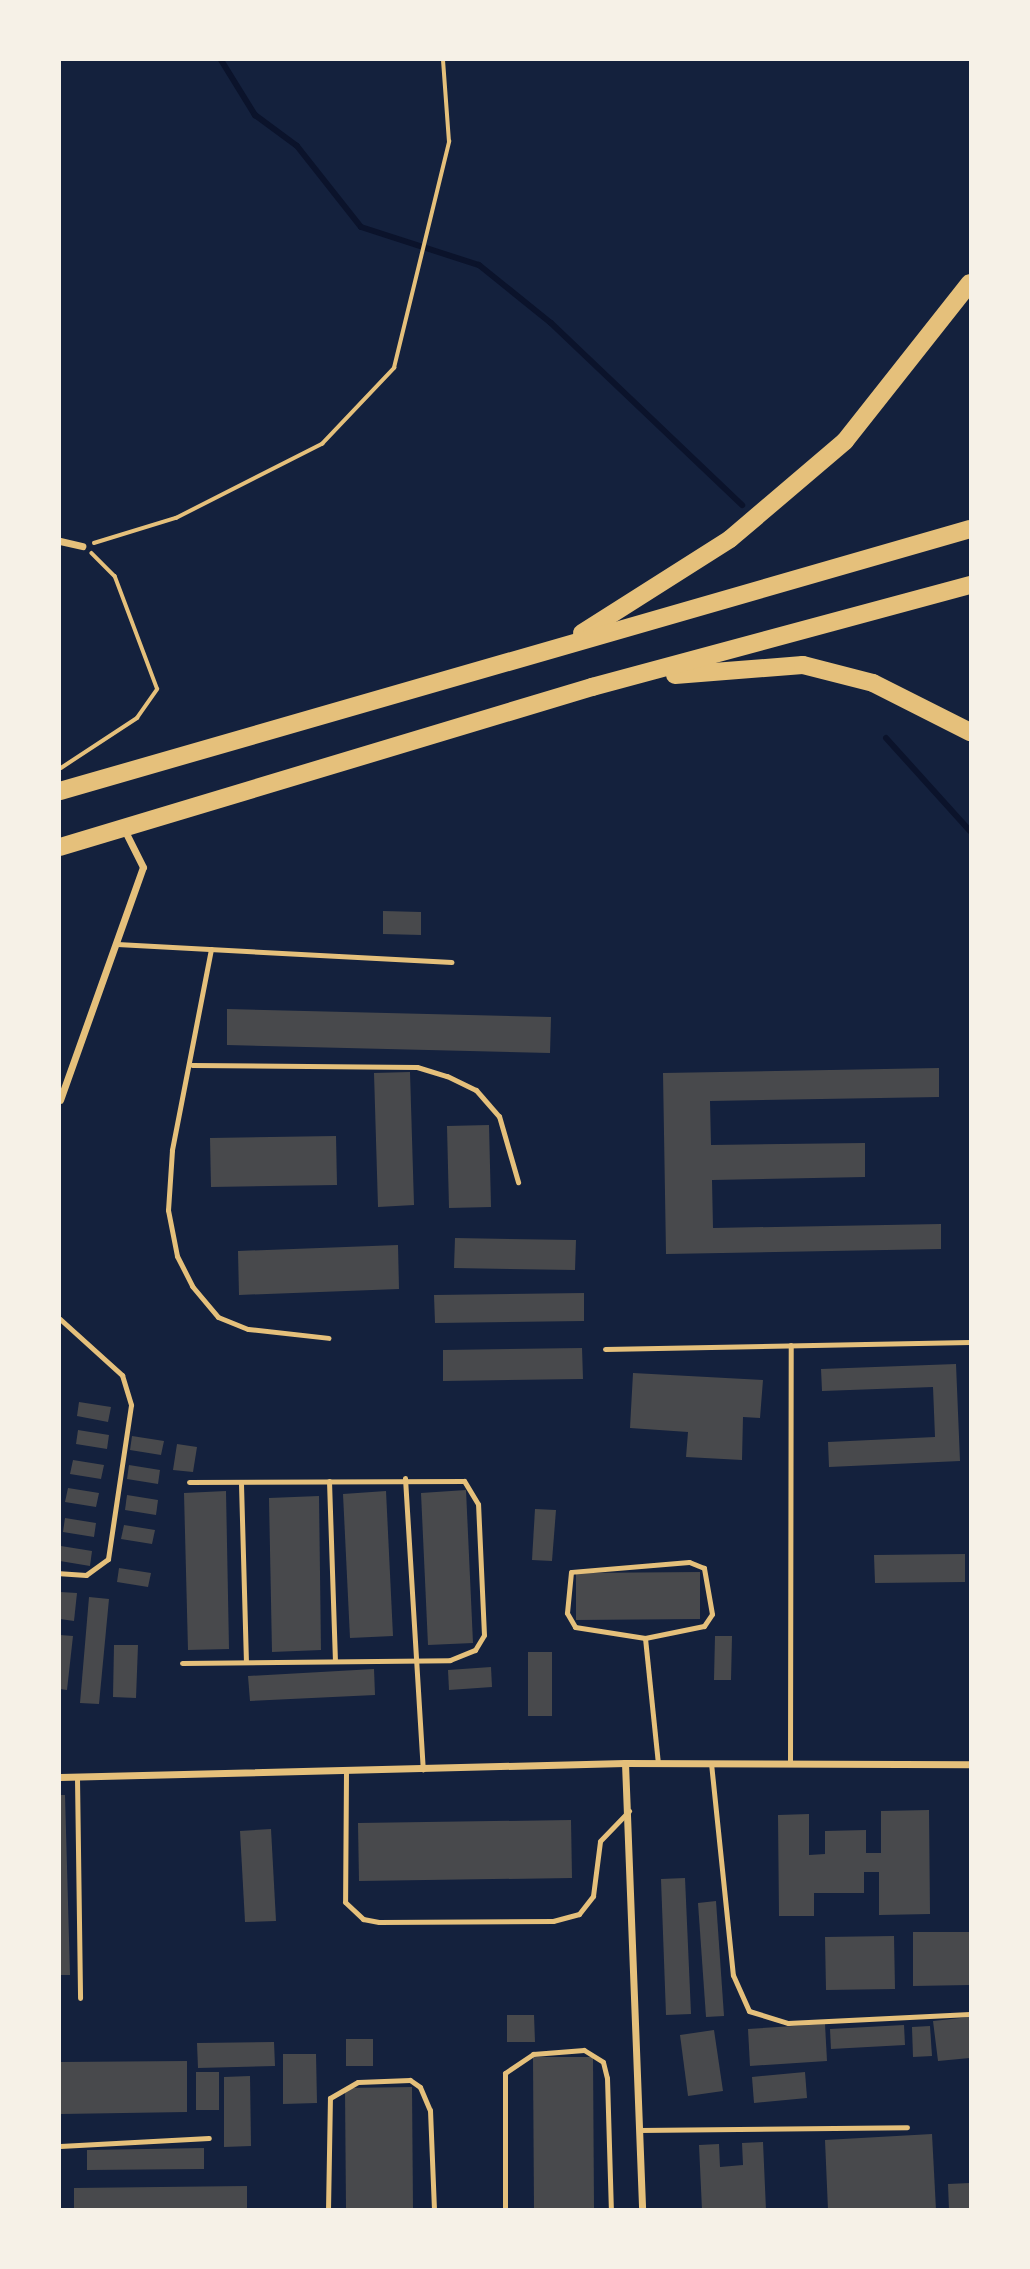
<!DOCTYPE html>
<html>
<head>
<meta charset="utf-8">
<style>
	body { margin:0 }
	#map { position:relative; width:1030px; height:2269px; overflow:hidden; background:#14213d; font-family:Figtree,sans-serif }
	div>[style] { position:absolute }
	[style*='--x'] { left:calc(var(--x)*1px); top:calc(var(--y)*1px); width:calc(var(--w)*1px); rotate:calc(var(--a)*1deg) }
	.stream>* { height:6px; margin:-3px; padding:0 3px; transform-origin:3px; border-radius:3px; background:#0b132b }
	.building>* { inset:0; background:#48494c }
	.path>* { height:3.5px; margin:-1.75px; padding:0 1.75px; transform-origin:1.75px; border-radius:1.75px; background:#e5c07b }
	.service>* { height:5px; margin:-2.5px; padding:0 2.5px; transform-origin:2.5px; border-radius:2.5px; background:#e5c07b }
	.minor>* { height:7px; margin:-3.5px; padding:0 3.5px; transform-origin:3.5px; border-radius:3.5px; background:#e5c07b }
	.trunk>* { height:18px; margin:-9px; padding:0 9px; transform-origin:9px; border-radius:9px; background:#e5c07b }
	span { translate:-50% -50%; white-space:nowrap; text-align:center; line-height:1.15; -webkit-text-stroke:5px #f6f1e7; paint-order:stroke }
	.frame { position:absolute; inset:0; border:61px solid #f6f1e7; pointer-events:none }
</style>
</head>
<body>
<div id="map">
	<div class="stream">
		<i style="--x:221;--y:60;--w:65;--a:58.3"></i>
		<i style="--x:255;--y:115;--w:52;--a:36.4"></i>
		<i style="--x:297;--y:146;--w:103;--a:51.7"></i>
		<i style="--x:361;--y:227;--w:124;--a:17.9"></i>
		<i style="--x:479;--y:265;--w:92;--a:38.9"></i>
		<i style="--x:551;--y:323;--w:264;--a:43.6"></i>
		<i style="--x:886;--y:738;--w:125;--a:47.9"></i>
	</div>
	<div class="building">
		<i style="clip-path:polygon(383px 911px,421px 912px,421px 935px,383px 934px)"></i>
		<i style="clip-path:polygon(227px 1009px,551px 1017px,550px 1053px,227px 1045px)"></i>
		<i style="clip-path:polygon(939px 1068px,939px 1097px,710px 1101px,711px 1145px,865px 1143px,865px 1177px,712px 1180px,713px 1228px,941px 1224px,941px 1249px,666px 1254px,663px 1073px)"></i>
		<i style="clip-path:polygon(410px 1072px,414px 1205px,378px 1207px,374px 1073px)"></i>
		<i style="clip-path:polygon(489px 1125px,491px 1207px,449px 1208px,447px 1126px)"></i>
		<i style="clip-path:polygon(336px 1136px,337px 1185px,211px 1187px,210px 1138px)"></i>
		<i style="clip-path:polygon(455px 1238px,576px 1240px,575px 1270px,454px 1268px)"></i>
		<i style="clip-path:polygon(398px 1245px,399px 1289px,239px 1295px,238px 1251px)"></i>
		<i style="clip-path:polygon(584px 1293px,584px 1321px,435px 1323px,434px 1295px)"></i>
		<i style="clip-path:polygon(582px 1348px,583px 1379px,443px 1381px,443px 1350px)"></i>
		<i style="clip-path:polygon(956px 1364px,960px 1461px,829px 1467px,828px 1442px,935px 1437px,933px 1387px,822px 1391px,821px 1369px)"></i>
		<i style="clip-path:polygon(633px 1373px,763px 1380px,760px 1418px,743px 1417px,742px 1460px,686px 1457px,688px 1432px,630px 1428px)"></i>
		<i style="clip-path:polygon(79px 1402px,111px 1407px,108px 1422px,77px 1416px)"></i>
		<i style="clip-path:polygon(78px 1430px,109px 1435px,107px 1449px,76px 1444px)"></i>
		<i style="clip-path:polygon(132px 1436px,164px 1441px,161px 1455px,130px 1450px)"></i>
		<i style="clip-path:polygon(177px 1444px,197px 1447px,193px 1472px,173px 1470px)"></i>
		<i style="clip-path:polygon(73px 1460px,104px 1465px,101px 1479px,70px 1474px)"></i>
		<i style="clip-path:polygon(129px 1465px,160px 1470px,158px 1484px,127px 1479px)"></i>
		<i style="clip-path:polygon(68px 1488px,99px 1493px,96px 1507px,65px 1502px)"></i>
		<i style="clip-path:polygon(466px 1490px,473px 1643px,428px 1645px,421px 1493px)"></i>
		<i style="clip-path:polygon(226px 1491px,229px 1649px,188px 1650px,184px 1493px)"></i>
		<i style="clip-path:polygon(386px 1491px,393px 1636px,350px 1638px,343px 1494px)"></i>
		<i style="clip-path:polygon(127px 1495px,158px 1500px,156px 1515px,125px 1510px)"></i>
		<i style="clip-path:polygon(319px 1496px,321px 1650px,272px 1652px,269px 1498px)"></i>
		<i style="clip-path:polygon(535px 1509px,556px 1510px,552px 1561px,532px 1560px)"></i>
		<i style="clip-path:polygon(65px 1518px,96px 1523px,94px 1537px,63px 1532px)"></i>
		<i style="clip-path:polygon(124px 1525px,155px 1530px,152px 1544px,121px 1539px)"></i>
		<i style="clip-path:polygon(61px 1546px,92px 1551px,90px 1566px,60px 1561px)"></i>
		<i style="clip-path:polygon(965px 1554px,965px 1582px,875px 1583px,874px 1555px)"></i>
		<i style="clip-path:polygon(119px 1568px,151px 1573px,148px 1587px,117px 1582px)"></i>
		<i style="clip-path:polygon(700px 1572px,700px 1619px,576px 1620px,576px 1573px)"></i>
		<i style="clip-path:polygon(60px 1592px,77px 1593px,74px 1621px,60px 1619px)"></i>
		<i style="clip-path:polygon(89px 1597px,109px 1599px,99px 1704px,80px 1703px)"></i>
		<i style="clip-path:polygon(60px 1635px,73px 1636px,67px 1690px,60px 1689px)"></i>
		<i style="clip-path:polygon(715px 1636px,732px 1636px,731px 1680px,714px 1680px)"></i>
		<i style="clip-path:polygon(114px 1645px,138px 1645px,136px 1698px,113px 1697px)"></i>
		<i style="clip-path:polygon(528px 1652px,552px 1652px,552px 1716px,528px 1716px)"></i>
		<i style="clip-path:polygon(491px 1667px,492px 1687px,449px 1690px,448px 1670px)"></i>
		<i style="clip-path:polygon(374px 1669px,375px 1695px,250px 1701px,248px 1676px)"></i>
		<i style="clip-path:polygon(60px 1795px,65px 1795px,70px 1975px,60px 1975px)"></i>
		<i style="clip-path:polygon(929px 1810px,930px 1914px,879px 1915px,879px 1872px,864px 1872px,864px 1893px,814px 1893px,814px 1916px,779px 1916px,778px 1815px,809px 1814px,809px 1855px,825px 1854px,825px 1831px,866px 1830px,866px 1853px,881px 1853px,881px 1811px)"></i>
		<i style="clip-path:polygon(571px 1820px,572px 1878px,359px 1881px,358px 1823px)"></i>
		<i style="clip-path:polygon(271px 1829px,276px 1921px,245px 1922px,240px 1831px)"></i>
		<i style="clip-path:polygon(685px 1878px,691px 2014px,666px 2015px,661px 1879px)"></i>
		<i style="clip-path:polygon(716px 1901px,724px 2016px,706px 2017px,698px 1903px)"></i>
		<i style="clip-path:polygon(913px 1932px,970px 1932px,970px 1985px,913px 1986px)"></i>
		<i style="clip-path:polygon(894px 1936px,895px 1989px,826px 1990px,825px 1937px)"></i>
		<i style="clip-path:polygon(507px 2015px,534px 2015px,535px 2042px,507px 2042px)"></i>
		<i style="clip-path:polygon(970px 2017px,970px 2058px,938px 2061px,933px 2021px)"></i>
		<i style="clip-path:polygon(825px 2024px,827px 2061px,750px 2066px,748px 2029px)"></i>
		<i style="clip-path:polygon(904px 2025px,905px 2045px,831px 2049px,830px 2029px)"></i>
		<i style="clip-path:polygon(930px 2026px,932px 2056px,913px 2057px,912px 2027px)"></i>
		<i style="clip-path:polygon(714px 2030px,723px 2091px,688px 2096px,680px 2035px)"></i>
		<i style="clip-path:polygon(346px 2039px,373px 2039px,373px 2066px,346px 2066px)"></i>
		<i style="clip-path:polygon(274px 2042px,275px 2066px,198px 2068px,197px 2043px)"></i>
		<i style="clip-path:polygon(283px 2054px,316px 2054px,317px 2103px,283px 2104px)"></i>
		<i style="clip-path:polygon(533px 2057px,593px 2057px,594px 2210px,534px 2210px)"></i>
		<i style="clip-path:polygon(187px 2061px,187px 2112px,61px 2114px,60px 2062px)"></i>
		<i style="clip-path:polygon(196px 2072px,219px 2072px,219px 2110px,196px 2110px)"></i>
		<i style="clip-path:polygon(805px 2072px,807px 2098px,754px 2103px,752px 2077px)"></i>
		<i style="clip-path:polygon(250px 2076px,251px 2146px,224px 2147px,224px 2077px)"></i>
		<i style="clip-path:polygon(412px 2087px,413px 2210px,346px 2210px,345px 2088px)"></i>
		<i style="clip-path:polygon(932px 2134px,936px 2210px,828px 2210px,825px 2140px)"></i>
		<i style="clip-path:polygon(763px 2142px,766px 2210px,702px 2210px,699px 2145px,719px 2144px,720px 2167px,743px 2165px,742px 2143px)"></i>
		<i style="clip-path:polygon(204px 2148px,204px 2169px,87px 2170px,87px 2150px)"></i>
		<i style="clip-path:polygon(970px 2183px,970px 2210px,949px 2210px,948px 2184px)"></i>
		<i style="clip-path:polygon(247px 2186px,247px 2210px,74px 2210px,74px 2188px)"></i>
	</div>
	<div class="path">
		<i style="--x:94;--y:543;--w:86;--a:-17"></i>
		<i style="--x:176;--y:518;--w:164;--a:-26.9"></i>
		<i style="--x:322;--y:444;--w:105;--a:-46.5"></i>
		<i style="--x:394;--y:368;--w:233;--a:-76.3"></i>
		<i style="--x:449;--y:142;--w:82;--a:-94.2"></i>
		<i style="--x:61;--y:768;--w:91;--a:-33.3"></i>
		<i style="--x:137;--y:718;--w:35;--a:-55"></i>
		<i style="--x:157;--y:689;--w:120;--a:-110.6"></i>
		<i style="--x:115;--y:577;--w:33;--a:-135"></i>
	</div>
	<div class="service">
		<i style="--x:117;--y:944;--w:335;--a:3.1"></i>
		<i style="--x:211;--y:949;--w:205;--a:101"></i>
		<i style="--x:172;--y:1150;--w:60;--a:93.8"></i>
		<i style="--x:168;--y:1210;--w:47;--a:78.9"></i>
		<i style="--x:177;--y:1256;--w:34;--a:63"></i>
		<i style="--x:192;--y:1286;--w:40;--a:50"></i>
		<i style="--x:218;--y:1317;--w:32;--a:22"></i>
		<i style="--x:248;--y:1329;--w:81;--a:6.3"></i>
		<i style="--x:192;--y:1065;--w:225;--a:0.5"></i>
		<i style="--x:417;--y:1067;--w:31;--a:17"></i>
		<i style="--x:447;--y:1076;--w:32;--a:26"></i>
		<i style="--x:476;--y:1090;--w:35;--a:49"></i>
		<i style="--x:499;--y:1116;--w:69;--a:73.9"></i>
		<i style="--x:60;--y:1319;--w:84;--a:42.1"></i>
		<i style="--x:122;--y:1375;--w:31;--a:73"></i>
		<i style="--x:131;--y:1405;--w:156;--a:98.5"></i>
		<i style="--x:108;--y:1559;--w:27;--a:144"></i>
		<i style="--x:86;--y:1575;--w:26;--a:-176"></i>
		<i style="--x:605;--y:1349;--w:365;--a:-1.1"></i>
		<i style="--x:405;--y:1478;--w:292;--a:86.5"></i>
		<i style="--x:329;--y:1481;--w:180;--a:88.1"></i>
		<i style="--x:241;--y:1484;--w:178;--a:88.4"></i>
		<i style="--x:645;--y:1638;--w:60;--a:-11.5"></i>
		<i style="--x:704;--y:1626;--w:14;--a:-56"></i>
		<i style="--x:712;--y:1614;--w:47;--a:-99.9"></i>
		<i style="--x:704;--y:1568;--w:16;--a:-158"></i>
		<i style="--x:689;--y:1562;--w:118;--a:175.2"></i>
		<i style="--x:571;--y:1572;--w:41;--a:95.6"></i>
		<i style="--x:567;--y:1613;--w:16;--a:60"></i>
		<i style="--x:575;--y:1627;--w:71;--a:8.9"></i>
		<i style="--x:645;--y:1638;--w:126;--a:84.1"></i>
		<i style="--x:182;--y:1663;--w:268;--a:-0.6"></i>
		<i style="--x:450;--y:1660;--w:27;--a:-22"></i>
		<i style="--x:475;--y:1650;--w:17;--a:-59"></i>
		<i style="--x:484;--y:1635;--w:131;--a:-92.6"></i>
		<i style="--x:478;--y:1504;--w:27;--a:-121"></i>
		<i style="--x:464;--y:1481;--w:275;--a:179.8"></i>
		<i style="--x:711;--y:1763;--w:213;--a:84.1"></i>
		<i style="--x:733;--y:1975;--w:39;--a:66"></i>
		<i style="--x:749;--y:2011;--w:41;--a:17.1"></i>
		<i style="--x:788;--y:2023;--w:182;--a:-2.8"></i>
		<i style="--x:790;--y:1763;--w:418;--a:-89.9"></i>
		<i style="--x:346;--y:1772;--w:130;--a:90.4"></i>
		<i style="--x:345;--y:1902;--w:25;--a:43"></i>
		<i style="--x:363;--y:1919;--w:16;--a:11"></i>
		<i style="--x:379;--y:1922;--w:174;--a:-0.3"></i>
		<i style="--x:553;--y:1921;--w:27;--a:-15"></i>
		<i style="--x:579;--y:1914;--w:23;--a:-52"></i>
		<i style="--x:593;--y:1896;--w:55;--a:-82.7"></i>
		<i style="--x:600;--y:1841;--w:42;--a:-46"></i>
		<i style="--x:77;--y:1778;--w:220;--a:89.2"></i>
		<i style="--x:639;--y:2130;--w:268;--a:-0.6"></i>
		<i style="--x:60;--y:2146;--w:149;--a:-3.1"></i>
		<i style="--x:328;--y:2210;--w:112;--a:-89"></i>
		<i style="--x:330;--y:2098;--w:32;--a:-30"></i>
		<i style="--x:358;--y:2082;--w:52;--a:-2.2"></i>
		<i style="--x:410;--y:2080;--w:12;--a:35"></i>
		<i style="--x:420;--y:2087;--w:25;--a:67"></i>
		<i style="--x:430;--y:2110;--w:100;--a:87.7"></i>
		<i style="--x:505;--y:2210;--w:137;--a:-90"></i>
		<i style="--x:505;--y:2073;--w:34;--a:-34"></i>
		<i style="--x:533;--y:2054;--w:51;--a:-4.5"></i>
		<i style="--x:584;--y:2050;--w:22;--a:32"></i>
		<i style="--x:603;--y:2062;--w:16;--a:76"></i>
		<i style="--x:607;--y:2078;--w:132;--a:88.3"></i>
	</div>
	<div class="minor">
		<i style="--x:60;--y:541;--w:23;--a:13"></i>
		<i style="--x:60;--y:1100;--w:247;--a:-70.4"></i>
		<i style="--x:143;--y:867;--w:42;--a:-116.6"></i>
		<i style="--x:625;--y:1763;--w:447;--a:87.8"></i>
		<i style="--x:60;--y:1777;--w:565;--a:-1.42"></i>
		<i style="--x:625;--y:1763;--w:345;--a:0.2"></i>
	</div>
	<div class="trunk">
		<i style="--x:582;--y:633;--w:175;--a:-32.4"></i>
		<i style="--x:730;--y:539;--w:151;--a:-40.4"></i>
		<i style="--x:845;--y:441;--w:201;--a:-51.7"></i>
		<i style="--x:675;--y:675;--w:128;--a:-4.5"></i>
		<i style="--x:803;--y:665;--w:72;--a:14.4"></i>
		<i style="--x:873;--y:683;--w:109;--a:26.8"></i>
		<i style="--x:60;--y:791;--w:947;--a:-16.06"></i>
		<i style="--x:60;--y:847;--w:556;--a:-16.74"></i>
		<i style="--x:592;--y:687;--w:392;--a:-15.1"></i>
	</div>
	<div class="frame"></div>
</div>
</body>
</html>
